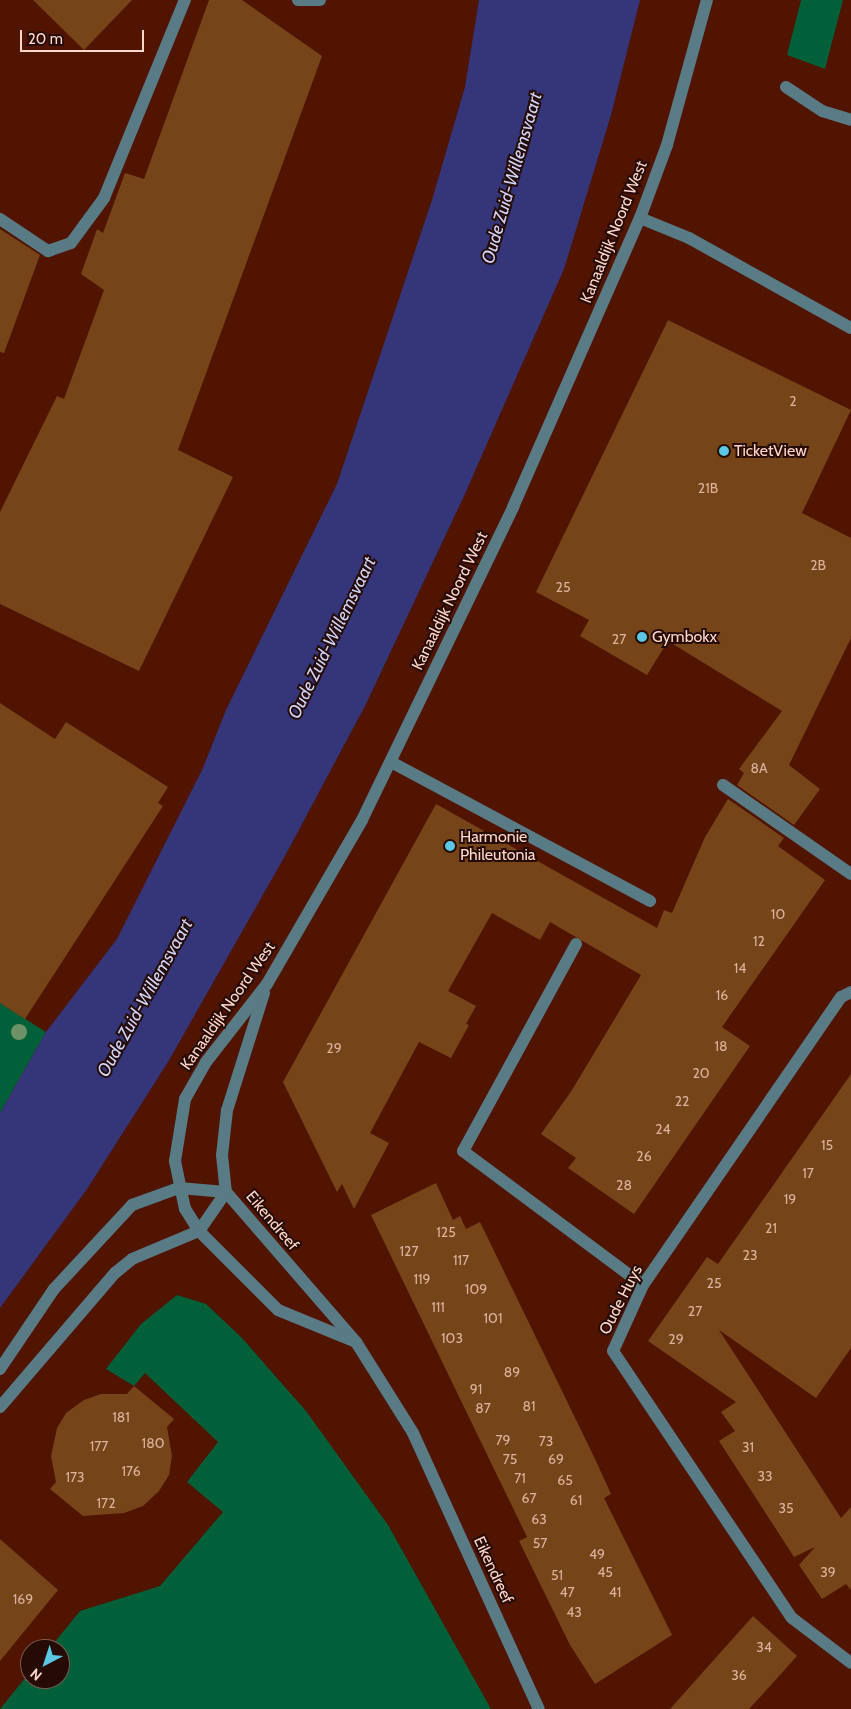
<!DOCTYPE html>
<html>
<head>
<meta charset="utf-8">
<style>
	body { margin:0 }
	#map { position:relative; width:851px; height:1709px; overflow:hidden; background:#501400; font-family:Cabin,sans-serif }
	div>[style] { position:absolute }
	[style*='--x'] { left:calc(var(--x)*1px); top:calc(var(--y)*1px); width:calc(var(--w)*1px); rotate:calc(var(--a)*1deg) }
	.green>* { inset:0; background:#015f39 }
	.water>* { inset:0; background:#343679 }
	.building>* { inset:0; background:#764419 }
	.minor>* { height:12px; margin:-6px; padding:0 6px; transform-origin:6px; border-radius:6px; background:#587b85 }
	.trees>* { width:16px; height:16px; margin:-8px; border-radius:50%; background:#6d9266 }
	.dots>* { width:14px; height:14px; translate:-50% -50%; box-sizing:border-box; border:2px solid #250b04; border-radius:50% }
	span { translate:-50% -50%; white-space:nowrap; text-align:center; line-height:1.15; -webkit-text-stroke:4px #250b04; paint-order:stroke }
	.number-label { font-size:14px; color:#dcb29e }
	.number-label span { -webkit-text-stroke-width:0 }
	.street-label { font-size:16px; color:#fed6ca }
	.poi-label { font-size:16px; color:#fed6ca }
	.left { translate:0 -50%; text-align:left }
	.water-label { font-size:18px; color:#ced5fd; font-style:italic }
	.north { position:absolute; left:20px; top:1639px; width:50px; height:50px; box-sizing:border-box; background:#250b04; border:1px solid #7c5c53; border-radius:50%; rotate:220deg; font-size:14px; font-weight:700; line-height:20px; text-align:center; color:#fed6ca }
	.north::after { content:''; display:block; margin:auto; width:18px; height:22px; background:#5ac8e5; clip-path:polygon(50% 0,100% 100%,50% 72%,0 100%) }
	.scale { position:absolute; left:20px; top:30px; width:124px; height:22px; box-sizing:border-box; border:2px solid #fed6ca; border-top:0; padding-left:6px; font-size:15px; line-height:18px; white-space:nowrap; color:#fed6ca; -webkit-text-stroke:4px #250b04; paint-order:stroke }
</style>
</head>
<body>
<div id="map">
	<div class="green">
		<i style="clip-path:polygon(801px 0,843px 0,825px 69px,787px 55px)"></i>
		<i style="clip-path:polygon(0 1003px,46px 1032px,0 1113px)"></i>
		<i style="clip-path:polygon(177px 1295px,206px 1304px,242px 1338px,306px 1411px,388px 1525px,491px 1709px,0 1709px,30px 1672px,30px 1679px,60px 1679px,60px 1649px,49px 1649px,80px 1611px,160px 1586px,223px 1512px,187px 1482px,218px 1442px,145px 1373px,134px 1386px,106px 1369px,141px 1324px)"></i>
	</div>
	<div class="water">
		<i style="clip-path:polygon(479px 0,640px 0,611px 115px,564px 269px,464px 496px,366px 704px,286px 854px,168px 1062px,87px 1189px,0 1308px,0 1113px,46px 1032px,117px 939px,203px 768px,226px 710px,337px 484px,432px 200px,465px 87px)"></i>
	</div>
	<div class="building">
		<i style="clip-path:polygon(33px 0,132px 0,84px 50px)"></i>
		<i style="clip-path:polygon(209px 0,242px 0,322px 56px,178px 450px,233px 477px,139px 671px,0 604px,0 512px,57px 396px,64px 399px,104px 290px,81px 274px,97px 229px,103px 233px,125px 173px,144px 179px)"></i>
		<i style="clip-path:polygon(0 229px,40px 255px,4px 353px,0 352px)"></i>
		<i style="clip-path:polygon(668px 320px,851px 410px,802px 513px,851px 538px,851px 638px,789px 765px,820px 789px,794px 825px,737px 785px,744px 773px,739px 769px,782px 711px,668px 641px,647px 675px,580px 636px,589px 620px,536px 592px)"></i>
		<i style="clip-path:polygon(0 703px,55px 739px,66px 722px,168px 787px,158px 803px,163px 806px,25px 1019px,0 1003px)"></i>
		<i style="clip-path:polygon(728px 799px,784px 838px,778px 846px,825px 880px,722px 1027px,750px 1046px,634px 1214px,568px 1168px,576px 1158px,541px 1134px,572px 1090px,641px 975px,550px 922px,540px 940px,492px 913px,448px 991px,476px 1006px,466px 1024px,469px 1025px,451px 1058px,419px 1042px,370px 1133px,389px 1143px,354px 1209px,342px 1184px,337px 1192px,283px 1082px,436px 804px,657px 928px,664px 910px,672px 913px,705px 837px)"></i>
		<i style="clip-path:polygon(851px 1074px,851px 1348px,816px 1398px,719px 1330px,841px 1518px,851px 1507px,851px 1590px,846px 1584px,822px 1599px,799px 1565px,815px 1547px,794px 1557px,719px 1441px,735px 1431px,721px 1412px,736px 1402px,648px 1341px,707px 1257px,718px 1264px)"></i>
		<i style="clip-path:polygon(436px 1183px,453px 1220px,460px 1216px,466px 1229px,480px 1222px,596px 1461px,611px 1494px,604px 1498px,672px 1635px,595px 1684px,570px 1645px,519px 1541px,527px 1537px,371px 1215px)"></i>
		<i style="clip-path:polygon(134px 1386px,174px 1419px,167px 1427px,172px 1456px,169px 1475px,159px 1491px,143px 1506px,124px 1513px,83px 1516px,50px 1489px,56px 1482px,51px 1456px,57px 1428px,66px 1413px,84px 1400px,101px 1394px,127px 1394px)"></i>
		<i style="clip-path:polygon(0 1539px,58px 1590px,0 1661px)"></i>
		<i style="clip-path:polygon(753px 1616px,797px 1656px,761px 1696px,749px 1709px,670px 1709px)"></i>
	</div>
	<div class="minor">
		<i style="--x:298;--y:0;--w:22;--a:0"></i>
		<i style="--x:786;--y:87;--w:43;--a:33.7"></i>
		<i style="--x:822;--y:111;--w:30;--a:17"></i>
		<i style="--x:640;--y:218;--w:53;--a:22.2"></i>
		<i style="--x:689;--y:238;--w:185;--a:29.1"></i>
		<i style="--x:0;--y:219;--w:58;--a:33.7"></i>
		<i style="--x:48;--y:251;--w:24;--a:-19"></i>
		<i style="--x:71;--y:243;--w:56;--a:-53.7"></i>
		<i style="--x:104;--y:198;--w:214;--a:-67.8"></i>
		<i style="--x:391;--y:762;--w:294;--a:28.2"></i>
		<i style="--x:723;--y:785;--w:156;--a:34.8"></i>
		<i style="--x:576;--y:944;--w:236;--a:118.6"></i>
		<i style="--x:463;--y:1151;--w:224;--a:36.7"></i>
		<i style="--x:851;--y:992;--w:11;--a:153"></i>
		<i style="--x:841;--y:997;--w:349;--a:124.5"></i>
		<i style="--x:643;--y:1285;--w:72;--a:114.4"></i>
		<i style="--x:613;--y:1351;--w:321;--a:56.2"></i>
		<i style="--x:792;--y:1618;--w:74;--a:37.3"></i>
		<i style="--x:264;--y:993;--w:123;--a:107.5"></i>
		<i style="--x:227;--y:1110;--w:45;--a:96.3"></i>
		<i style="--x:222;--y:1155;--w:37;--a:84"></i>
		<i style="--x:226;--y:1192;--w:198;--a:49.1"></i>
		<i style="--x:356;--y:1342;--w:107;--a:57.9"></i>
		<i style="--x:413;--y:1433;--w:303;--a:65.5"></i>
		<i style="--x:356;--y:1342;--w:84;--a:-157.7"></i>
		<i style="--x:278;--y:1310;--w:112;--a:-135"></i>
		<i style="--x:199;--y:1231;--w:26;--a:-122"></i>
		<i style="--x:185;--y:1209;--w:49;--a:-101.8"></i>
		<i style="--x:175;--y:1161;--w:63;--a:-80.8"></i>
		<i style="--x:185;--y:1099;--w:43;--a:-60.4"></i>
		<i style="--x:206;--y:1062;--w:99;--a:-52"></i>
		<i style="--x:267;--y:984;--w:190;--a:-59.9"></i>
		<i style="--x:362;--y:820;--w:348;--a:-64.2"></i>
		<i style="--x:513;--y:507;--w:316;--a:-66.3"></i>
		<i style="--x:640;--y:218;--w:78;--a:-69.7"></i>
		<i style="--x:667;--y:145;--w:150;--a:-74.6"></i>
		<i style="--x:0;--y:1369;--w:97;--a:-56"></i>
		<i style="--x:54;--y:1289;--w:115;--a:-47.1"></i>
		<i style="--x:132;--y:1205;--w:50;--a:-19.9"></i>
		<i style="--x:179;--y:1188;--w:47;--a:4.9"></i>
		<i style="--x:0;--y:1407;--w:177;--a:-49.4"></i>
		<i style="--x:115;--y:1273;--w:22;--a:-39"></i>
		<i style="--x:132;--y:1259;--w:73;--a:-22.7"></i>
		<i style="--x:199;--y:1231;--w:47;--a:-55.3"></i>
	</div>
	<div class="trees">
		<i style="left:19px;top:1032px"></i>
	</div>
	<div class="dots">
		<i style="left:724px;top:451px;background:#5ac8e5"></i>
		<i style="left:642px;top:637px;background:#5ac8e5"></i>
		<i style="left:450px;top:846px;background:#5ac8e5"></i>
	</div>
	<div class="number-label">
		<span style="left:793px;top:401px">2</span>
		<span style="left:708px;top:488px">21B</span>
		<span style="left:818px;top:565px">2B</span>
		<span style="left:563px;top:587px">25</span>
		<span style="left:619px;top:639px">27</span>
		<span style="left:759px;top:768px">8A</span>
		<span style="left:778px;top:914px">10</span>
		<span style="left:759px;top:941px">12</span>
		<span style="left:740px;top:968px">14</span>
		<span style="left:722px;top:995px">16</span>
		<span style="left:721px;top:1046px">18</span>
		<span style="left:334px;top:1048px">29</span>
		<span style="left:701px;top:1073px">20</span>
		<span style="left:682px;top:1101px">22</span>
		<span style="left:663px;top:1129px">24</span>
		<span style="left:827px;top:1145px">15</span>
		<span style="left:644px;top:1156px">26</span>
		<span style="left:808px;top:1173px">17</span>
		<span style="left:624px;top:1185px">28</span>
		<span style="left:790px;top:1199px">19</span>
		<span style="left:771px;top:1228px">21</span>
		<span style="left:446px;top:1232px">125</span>
		<span style="left:409px;top:1251px">127</span>
		<span style="left:750px;top:1255px">23</span>
		<span style="left:461px;top:1260px">117</span>
		<span style="left:422px;top:1279px">119</span>
		<span style="left:714px;top:1283px">25</span>
		<span style="left:476px;top:1289px">109</span>
		<span style="left:438px;top:1307px">111</span>
		<span style="left:695px;top:1311px">27</span>
		<span style="left:493px;top:1318px">101</span>
		<span style="left:452px;top:1338px">103</span>
		<span style="left:676px;top:1339px">29</span>
		<span style="left:512px;top:1372px">89</span>
		<span style="left:476px;top:1389px">91</span>
		<span style="left:529px;top:1406px">81</span>
		<span style="left:483px;top:1408px">87</span>
		<span style="left:121px;top:1417px">181</span>
		<span style="left:503px;top:1440px">79</span>
		<span style="left:546px;top:1441px">73</span>
		<span style="left:153px;top:1443px">180</span>
		<span style="left:99px;top:1446px">177</span>
		<span style="left:748px;top:1447px">31</span>
		<span style="left:510px;top:1459px">75</span>
		<span style="left:556px;top:1459px">69</span>
		<span style="left:131px;top:1471px">176</span>
		<span style="left:765px;top:1476px">33</span>
		<span style="left:75px;top:1477px">173</span>
		<span style="left:520px;top:1478px">71</span>
		<span style="left:565px;top:1480px">65</span>
		<span style="left:529px;top:1498px">67</span>
		<span style="left:576px;top:1500px">61</span>
		<span style="left:106px;top:1503px">172</span>
		<span style="left:786px;top:1508px">35</span>
		<span style="left:539px;top:1519px">63</span>
		<span style="left:540px;top:1543px">57</span>
		<span style="left:597px;top:1554px">49</span>
		<span style="left:605px;top:1572px">45</span>
		<span style="left:828px;top:1572px">39</span>
		<span style="left:557px;top:1575px">51</span>
		<span style="left:567px;top:1592px">47</span>
		<span style="left:615px;top:1592px">41</span>
		<span style="left:23px;top:1599px">169</span>
		<span style="left:574px;top:1612px">43</span>
		<span style="left:764px;top:1647px">34</span>
		<span style="left:739px;top:1675px">36</span>
	</div>
	<div class="street-label">
		<span style="left:614px;top:232px;rotate:-68deg">Kanaaldijk Noord West</span>
		<span style="left:450px;top:601px;rotate:-64deg">Kanaaldijk Noord West</span>
		<span style="left:228px;top:1006px;rotate:-55deg">Kanaaldijk Noord West</span>
		<span style="left:272px;top:1221px;rotate:50deg">Eikendreef</span>
		<span style="left:621px;top:1300px;rotate:-63deg">Oude Huys</span>
		<span style="left:493px;top:1570px;rotate:65deg">Eikendreef</span>
	</div>
	<div class="poi-label">
		<span class="left" style="left:734px;top:451px">TicketView</span>
		<span class="left" style="left:652px;top:637px">Gymbokx</span>
		<span class="left" style="left:460px;top:846px">Harmonie<br>Phileutonia</span>
	</div>
	<div class="water-label">
		<span style="left:512px;top:178px;rotate:-74deg">Oude Zuid-Willemsvaart</span>
		<span style="left:332px;top:638px;rotate:-64deg">Oude Zuid-Willemsvaart</span>
		<span style="left:145px;top:998px;rotate:-61deg">Oude Zuid-Willemsvaart</span>
	</div>
	<div class="north">N</div>
	<div class="scale">20 m</div>
</div>
</body>
</html>
